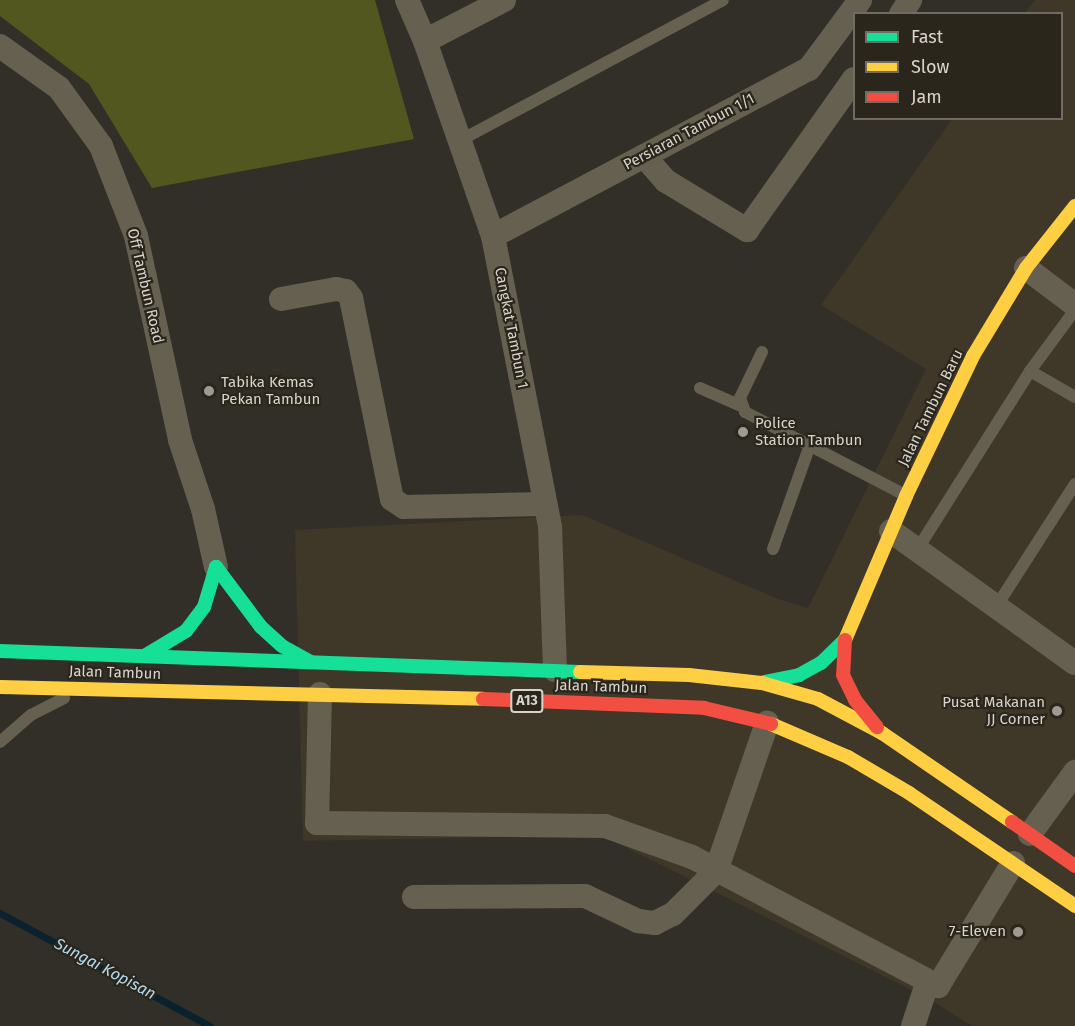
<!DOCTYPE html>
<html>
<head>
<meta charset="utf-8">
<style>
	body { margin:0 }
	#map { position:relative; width:1075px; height:1026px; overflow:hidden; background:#322f28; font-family:"Fira Sans",sans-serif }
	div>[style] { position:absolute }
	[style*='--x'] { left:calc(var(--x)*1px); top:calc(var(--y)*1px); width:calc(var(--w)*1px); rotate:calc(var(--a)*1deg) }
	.built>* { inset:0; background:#3f3828 }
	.forest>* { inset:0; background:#52561f }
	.stream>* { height:7px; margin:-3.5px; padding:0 3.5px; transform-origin:3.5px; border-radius:3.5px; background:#09222e }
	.lane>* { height:12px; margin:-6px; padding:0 6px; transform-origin:6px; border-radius:6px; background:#656050 }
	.street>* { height:24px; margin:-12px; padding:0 12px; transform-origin:12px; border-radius:12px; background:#656050 }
	.fast>* { height:14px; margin:-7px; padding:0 7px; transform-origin:7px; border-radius:7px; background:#16e098 }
	.slow>* { height:14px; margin:-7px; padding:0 7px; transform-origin:7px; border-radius:7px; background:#ffcf43 }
	.jam>* { height:14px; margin:-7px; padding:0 7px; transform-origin:7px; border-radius:7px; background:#f24e42 }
	.dots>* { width:16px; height:16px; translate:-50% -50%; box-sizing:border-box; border:3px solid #2b261c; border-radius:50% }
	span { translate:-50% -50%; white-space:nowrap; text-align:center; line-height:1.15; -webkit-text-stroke:4.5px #2b261c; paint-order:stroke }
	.shield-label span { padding:2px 4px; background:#2b261c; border:2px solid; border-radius:4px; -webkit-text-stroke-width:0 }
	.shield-label { font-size:14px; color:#d7d4cd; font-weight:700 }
	.street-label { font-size:15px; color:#d7d4cd }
	.poi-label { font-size:15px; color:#d7d4cd }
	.left { translate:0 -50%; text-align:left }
	.right { translate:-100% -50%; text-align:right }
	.water-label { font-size:16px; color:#b3dcf3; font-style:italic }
	.legend { position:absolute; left:853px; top:12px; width:210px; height:108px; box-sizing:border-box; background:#2b261c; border:2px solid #706c63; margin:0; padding:8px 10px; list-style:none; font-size:18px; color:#d7d4cd }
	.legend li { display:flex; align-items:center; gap:12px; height:30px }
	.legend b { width:30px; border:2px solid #706c63 }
</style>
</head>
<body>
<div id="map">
	<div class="built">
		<i style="clip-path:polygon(1035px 0,1075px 0,1075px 1026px,972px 1026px,926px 997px,601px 835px,303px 841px,295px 530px,582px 515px,778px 599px,808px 608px,926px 369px,821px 305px,952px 119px,1062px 118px,1062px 14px,1025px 13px)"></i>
	</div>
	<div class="forest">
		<i style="clip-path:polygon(0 0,375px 0,414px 139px,152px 188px,89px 84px,0 16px)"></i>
	</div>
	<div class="stream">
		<i style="--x:0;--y:913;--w:238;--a:28.3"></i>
	</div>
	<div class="lane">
		<i style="--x:459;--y:141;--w:299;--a:-28.1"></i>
		<i style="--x:762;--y:352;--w:51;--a:115.6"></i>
		<i style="--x:740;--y:398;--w:15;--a:70"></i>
		<i style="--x:745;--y:412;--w:180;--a:27.4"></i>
		<i style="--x:1030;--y:371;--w:76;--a:-53.6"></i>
		<i style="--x:700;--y:388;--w:43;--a:23.6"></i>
		<i style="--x:773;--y:549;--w:110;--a:-70.4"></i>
		<i style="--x:917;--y:550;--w:212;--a:-57.7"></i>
		<i style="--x:1030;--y:371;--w:52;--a:30"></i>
		<i style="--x:996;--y:607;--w:146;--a:-57.3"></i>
		<i style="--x:0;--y:742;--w:41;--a:-41.1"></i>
		<i style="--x:31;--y:715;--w:37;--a:-27"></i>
	</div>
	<div class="street">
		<i style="--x:407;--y:0;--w:45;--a:66.3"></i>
		<i style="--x:425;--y:41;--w:207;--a:70.8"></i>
		<i style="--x:493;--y:236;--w:297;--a:78.9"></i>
		<i style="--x:550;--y:527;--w:143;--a:88"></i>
		<i style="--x:901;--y:14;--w:17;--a:-57"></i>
		<i style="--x:425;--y:41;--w:89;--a:-27.4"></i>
		<i style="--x:0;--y:46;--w:72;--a:35.4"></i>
		<i style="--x:59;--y:88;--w:72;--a:54.1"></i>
		<i style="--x:101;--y:146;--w:97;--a:68.7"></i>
		<i style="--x:136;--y:236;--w:209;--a:77.8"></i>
		<i style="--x:180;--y:440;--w:73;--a:71.6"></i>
		<i style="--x:203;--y:509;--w:59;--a:77.4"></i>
		<i style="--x:644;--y:156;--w:33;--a:49"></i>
		<i style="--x:666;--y:181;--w:95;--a:31.2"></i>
		<i style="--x:747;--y:230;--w:185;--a:-54.7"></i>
		<i style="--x:493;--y:236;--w:357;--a:-27.9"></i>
		<i style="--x:809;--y:69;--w:86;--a:-53.5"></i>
		<i style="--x:1026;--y:268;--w:61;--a:37.1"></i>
		<i style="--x:281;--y:299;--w:56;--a:-10.3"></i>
		<i style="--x:336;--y:289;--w:10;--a:11"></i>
		<i style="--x:346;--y:291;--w:9;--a:54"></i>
		<i style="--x:351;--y:298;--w:205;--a:78.5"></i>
		<i style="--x:392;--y:499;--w:14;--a:34"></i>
		<i style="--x:404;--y:507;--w:141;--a:-1.2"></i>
		<i style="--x:891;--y:531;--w:226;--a:35.7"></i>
		<i style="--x:320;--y:694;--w:129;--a:91.3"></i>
		<i style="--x:317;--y:823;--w:288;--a:0.6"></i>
		<i style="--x:605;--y:826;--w:92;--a:19.6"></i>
		<i style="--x:692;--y:857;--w:278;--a:27.7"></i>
		<i style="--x:938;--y:986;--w:144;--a:-58.6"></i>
		<i style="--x:1030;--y:834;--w:77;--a:-54"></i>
		<i style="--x:414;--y:897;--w:171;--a:-0.3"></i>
		<i style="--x:585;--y:896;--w:59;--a:25.3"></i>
		<i style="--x:638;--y:921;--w:17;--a:7"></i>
		<i style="--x:655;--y:923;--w:20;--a:-27"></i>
		<i style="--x:673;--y:914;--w:61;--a:-45"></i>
		<i style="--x:716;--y:871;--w:157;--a:-71"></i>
		<i style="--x:913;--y:1026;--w:47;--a:-71.6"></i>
	</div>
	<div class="fast">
		<i style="--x:216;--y:567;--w:75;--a:53.1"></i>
		<i style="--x:261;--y:627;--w:28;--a:42"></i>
		<i style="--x:282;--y:646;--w:33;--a:29"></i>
		<i style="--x:0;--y:651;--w:580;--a:2.07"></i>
		<i style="--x:146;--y:655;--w:47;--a:-31"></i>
		<i style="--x:186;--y:631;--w:30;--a:-53"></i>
		<i style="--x:204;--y:607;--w:42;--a:-73.3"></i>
		<i style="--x:764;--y:682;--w:36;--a:-11"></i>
		<i style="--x:799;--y:675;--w:25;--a:-29"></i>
		<i style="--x:821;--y:663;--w:33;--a:-44"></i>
	</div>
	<div class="slow">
		<i style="--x:845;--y:640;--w:156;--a:-67"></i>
		<i style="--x:906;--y:496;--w:155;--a:-64.4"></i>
		<i style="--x:973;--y:356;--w:103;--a:-58.9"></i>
		<i style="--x:1026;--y:268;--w:79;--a:-51.7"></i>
		<i style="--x:580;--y:672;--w:109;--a:1.6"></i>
		<i style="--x:689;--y:675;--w:73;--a:6.3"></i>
		<i style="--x:762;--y:683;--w:58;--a:15.9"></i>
		<i style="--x:818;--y:699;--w:72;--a:28"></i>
		<i style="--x:882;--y:733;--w:158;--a:34.4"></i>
		<i style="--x:0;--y:687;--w:483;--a:1.4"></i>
		<i style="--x:771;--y:724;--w:84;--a:23.2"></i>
		<i style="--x:848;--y:757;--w:71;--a:30.5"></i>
		<i style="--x:909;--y:793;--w:201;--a:34.2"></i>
	</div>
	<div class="jam">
		<i style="--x:845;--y:640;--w:35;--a:93"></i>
		<i style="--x:843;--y:675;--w:28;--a:64"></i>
		<i style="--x:855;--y:700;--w:35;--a:51"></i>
		<i style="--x:483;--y:699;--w:221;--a:2.3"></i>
		<i style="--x:704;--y:708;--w:69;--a:13.4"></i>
		<i style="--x:1012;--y:822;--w:77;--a:34.9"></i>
	</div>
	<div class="dots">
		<i style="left:209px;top:391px;background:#9d9a93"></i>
		<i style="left:743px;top:432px;background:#9d9a93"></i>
		<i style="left:1057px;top:711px;background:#9d9a93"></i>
		<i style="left:1018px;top:932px;background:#9d9a93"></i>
	</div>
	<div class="shield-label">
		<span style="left:527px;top:701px">A13</span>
	</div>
	<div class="street-label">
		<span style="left:689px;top:132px;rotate:-28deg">Persiaran Tambun 1/1</span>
		<span style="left:145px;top:286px;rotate:77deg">Off Tambun Road</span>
		<span style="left:511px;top:328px;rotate:79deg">Cangkat Tambun 1</span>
		<span style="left:931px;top:408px;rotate:-64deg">Jalan Tambun Baru</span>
		<span style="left:115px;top:673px;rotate:2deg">Jalan Tambun</span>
		<span style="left:601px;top:687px;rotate:2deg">Jalan Tambun</span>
	</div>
	<div class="poi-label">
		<span class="left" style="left:221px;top:391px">Tabika Kemas<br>Pekan Tambun</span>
		<span class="left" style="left:755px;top:432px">Police<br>Station Tambun</span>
		<span class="right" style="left:1045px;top:711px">Pusat Makanan<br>JJ Corner</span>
		<span class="right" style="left:1006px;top:932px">7-Eleven</span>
	</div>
	<div class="water-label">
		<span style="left:105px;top:969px;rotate:28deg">Sungai Kopisan</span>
	</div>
	<ul class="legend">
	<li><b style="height:8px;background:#16e098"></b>Fast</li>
	<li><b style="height:8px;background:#ffcf43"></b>Slow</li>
	<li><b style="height:8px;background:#f24e42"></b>Jam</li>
	</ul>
</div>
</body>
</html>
